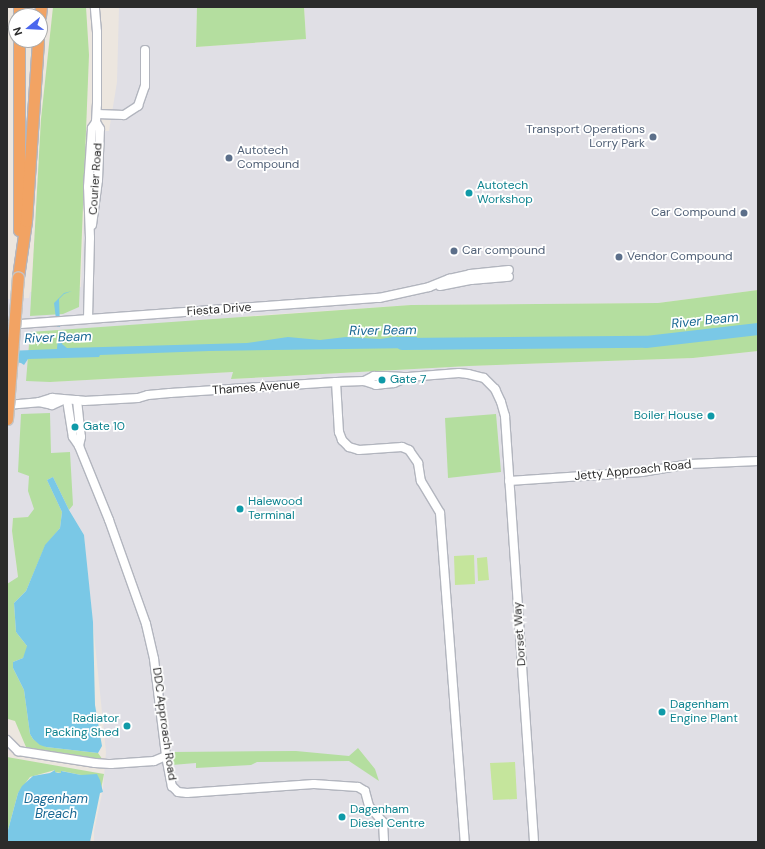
<!DOCTYPE html>
<html>
<head>
<meta charset="utf-8">
<style>
	body { margin:0 }
	#map { position:relative; width:765px; height:849px; overflow:hidden; background:#ece6df; font-family:"DM Sans",sans-serif }
	div>[style] { position:absolute }
	[style*='--x'] { left:calc(var(--x)*1px); top:calc(var(--y)*1px); width:calc(var(--w)*1px); rotate:calc(var(--a)*1deg) }
	.industrial>* { inset:0; background:#e0dfe5 }
	.green>* { inset:0; background:#b4de9f }
	.pitch>* { inset:0; background:#c5e59c }
	.water>* { inset:0; background:#7ac8e6 }
	.river>* { height:12px; margin:-6px; padding:0 6px; transform-origin:6px; border-radius:6px; background:#7ac8e6 }
	.roads { filter:drop-shadow(1px 0 #b2b5be) drop-shadow(-1px 0 #b2b5be) drop-shadow(0 1px #b2b5be) drop-shadow(0 -1px #b2b5be) }
	.minor>* { height:8px; margin:-4px; padding:0 4px; transform-origin:4px; border-radius:4px; background:#fff }
	.highway>* { height:11px; margin:-5.5px; padding:0 5.5px; transform-origin:5.5px; border-radius:5.5px; background:#f2a363 }
	.bridges { filter:drop-shadow(1px 0 #c4c4c4) drop-shadow(-1px 0 #c4c4c4) drop-shadow(0 1px #c4c4c4) drop-shadow(0 -1px #c4c4c4) }
	.highway-bridge>* { height:11px; margin:-5.5px; padding:0 5.5px; transform-origin:5.5px; border-radius:5.5px; background:#f2a363 }
	.dots>* { width:11px; height:11px; translate:-50% -50%; box-sizing:border-box; border:2px solid #fff; border-radius:50% }
	span { translate:-50% -50%; white-space:nowrap; text-align:center; line-height:1.15; -webkit-text-stroke:3.5px #fff; paint-order:stroke }
	.service-label { font-size:12px; color:#4e5e75 }
	.right { translate:-100% -50%; text-align:right }
	.left { translate:0 -50%; text-align:left }
	.street-label { font-size:12px; color:#2b2b2b }
	.culture-label { font-size:12px; color:#0d838f }
	.water-label { font-size:13px; color:#176793; font-style:italic }
	.frame { position:absolute; inset:0; border:8px solid #2b2b2b; pointer-events:none }
	.north { position:absolute; left:8px; top:8px; width:40px; height:40px; box-sizing:border-box; background:#fff; border:1px solid #aaa; border-radius:50%; rotate:252deg; font-size:11px; font-weight:700; line-height:16px; text-align:center; color:#2b2b2b }
	.north::after { content:''; display:block; margin:auto; width:14px; height:18px; background:#4b67ed; clip-path:polygon(50% 0,100% 100%,50% 72%,0 100%) }
</style>
</head>
<body>
<div id="map">
	<div class="industrial">
		<i style="clip-path:polygon(119px 7px,197px 7px,196px 47px,306px 39px,304px 7px,758px 7px,758px 290px,658px 303px,411px 305px,247px 316px,50px 382px,233px 372px,232px 379px,469px 366px,693px 358px,758px 351px,758px 842px,94px 842px,94px 831px,103px 789px,106px 752px,84px 535px,69px 510px,28px 517px,13px 518px,12px 531px,18px 578px,7px 584px,7px 299px,29px 298px,30px 292px,52px 288px,81px 287px,88px 130px,109px 131px,117px 82px)"></i>
	</div>
	<div class="green">
		<i style="clip-path:polygon(53px 7px,86px 7px,89px 55px,79px 307px,63px 314px,30px 316px,41px 119px)"></i>
		<i style="clip-path:polygon(197px 7px,304px 7px,306px 39px,196px 47px)"></i>
		<i style="clip-path:polygon(758px 290px,758px 351px,693px 358px,469px 366px,231px 379px,233px 372px,50px 382px,26px 381px,30px 332px,411px 305px,658px 303px)"></i>
		<i style="clip-path:polygon(50px 413px,51px 453px,70px 452px,73px 505px,69px 510px,53px 477px,47px 480px,62px 512px,60px 528px,45px 546px,26px 591px,14px 603px,16px 632px,27px 646px,27px 651px,23px 658px,13px 662px,13px 668px,24px 690px,30px 734px,33px 739px,46px 747px,98px 753px,105px 763px,26px 747px,15px 721px,8px 719px,7px 584px,18px 577px,12px 531px,13px 518px,28px 517px,34px 509px,28px 491px,29px 476px,18px 472px,21px 414px)"></i>
		<i style="clip-path:polygon(496px 414px,501px 472px,448px 478px,445px 418px)"></i>
		<i style="clip-path:polygon(358px 748px,375px 769px,379px 781px,349px 761px,257px 762px,251px 765px,196px 768px,196px 763px,172px 765px,172px 752px,296px 751px,349px 756px)"></i>
		<i style="clip-path:polygon(7px 757px,104px 774px,101px 789px,81px 775px,62px 771px,61px 773px,55px 772px,55px 770px,30px 777px,18px 793px,7px 834px)"></i>
	</div>
	<div class="pitch">
		<i style="clip-path:polygon(474px 555px,475px 584px,455px 585px,454px 556px)"></i>
		<i style="clip-path:polygon(487px 557px,489px 580px,478px 581px,477px 558px)"></i>
		<i style="clip-path:polygon(515px 762px,517px 799px,493px 800px,490px 763px)"></i>
	</div>
	<div class="water">
		<i style="clip-path:polygon(72px 291px,64px 294px,59px 299px,60px 327px,57px 327px,54px 303px,64px 293px)"></i>
		<i style="clip-path:polygon(58px 336px,61px 336px,62px 344px,67px 348px,247px 343px,288px 337px,320px 340px,346px 337px,380px 339px,393px 337px,417px 337px,417px 348px,209px 351px,100px 355px,99px 357px,28px 359px,24px 365px,21px 363px,7px 361px,7px 351px,57px 349px)"></i>
		<i style="clip-path:polygon(53px 477px,69px 510px,84px 535px,93px 622px,95px 705px,102px 746px,98px 753px,46px 747px,40px 745px,33px 739px,30px 734px,24px 690px,13px 668px,13px 662px,23px 658px,27px 646px,16px 632px,14px 603px,26px 591px,45px 545px,60px 528px,62px 512px,47px 480px)"></i>
		<i style="clip-path:polygon(55px 770px,55px 772px,58px 773px,61px 773px,61px 771px,81px 775px,97px 774px,100px 780px,103px 792px,100px 793px,90px 842px,7px 842px,7px 834px,18px 793px,22px 786px,33px 776px,50px 773px)"></i>
	</div>
	<div class="river">
		<i style="--x:402;--y:344;--w:244;--a:-0.5"></i>
		<i style="--x:646;--y:342;--w:113;--a:-6.6"></i>
	</div>
	<div class="roads">
		<div class="minor">
			<i style="--x:97;--y:114;--w:27;--a:2"></i>
			<i style="--x:124;--y:115;--w:17;--a:-33"></i>
			<i style="--x:138;--y:106;--w:21;--a:-71"></i>
			<i style="--x:145;--y:86;--w:36;--a:-90"></i>
			<i style="--x:92;--y:225;--w:45;--a:-82.4"></i>
			<i style="--x:98;--y:180;--w:51;--a:-87.8"></i>
			<i style="--x:100;--y:129;--w:8;--a:-120"></i>
			<i style="--x:440;--y:286;--w:32;--a:-11"></i>
			<i style="--x:471;--y:280;--w:38;--a:-5"></i>
			<i style="--x:88;--y:319;--w:81;--a:-88.6"></i>
			<i style="--x:90;--y:238;--w:51;--a:-92.2"></i>
			<i style="--x:88;--y:187;--w:59;--a:-86.1"></i>
			<i style="--x:92;--y:128;--w:7;--a:-56"></i>
			<i style="--x:96;--y:122;--w:18;--a:-87"></i>
			<i style="--x:97;--y:104;--w:72;--a:-90"></i>
			<i style="--x:97;--y:32;--w:25;--a:-95"></i>
			<i style="--x:7;--y:325;--w:373;--a:-4.2"></i>
			<i style="--x:379;--y:298;--w:51;--a:-12.4"></i>
			<i style="--x:429;--y:287;--w:22;--a:-22"></i>
			<i style="--x:449;--y:279;--w:22;--a:-13"></i>
			<i style="--x:470;--y:274;--w:39;--a:-6"></i>
			<i style="--x:364;--y:381;--w:11;--a:-27"></i>
			<i style="--x:374;--y:376;--w:12;--a:0"></i>
			<i style="--x:386;--y:376;--w:22;--a:3"></i>
			<i style="--x:408;--y:377;--w:51;--a:-4.5"></i>
			<i style="--x:459;--y:373;--w:9;--a:6"></i>
			<i style="--x:468;--y:374;--w:16;--a:14"></i>
			<i style="--x:484;--y:378;--w:16;--a:45"></i>
			<i style="--x:495;--y:389;--w:14;--a:65"></i>
			<i style="--x:501;--y:402;--w:15;--a:74"></i>
			<i style="--x:505;--y:416;--w:427;--a:86.1"></i>
			<i style="--x:336;--y:382;--w:50;--a:86.6"></i>
			<i style="--x:339;--y:432;--w:9;--a:69"></i>
			<i style="--x:342;--y:440;--w:10;--a:45"></i>
			<i style="--x:349;--y:447;--w:10;--a:17"></i>
			<i style="--x:359;--y:450;--w:43;--a:-4"></i>
			<i style="--x:402;--y:447;--w:8;--a:23"></i>
			<i style="--x:409;--y:450;--w:16;--a:55"></i>
			<i style="--x:418;--y:463;--w:18;--a:81"></i>
			<i style="--x:421;--y:481;--w:37;--a:59"></i>
			<i style="--x:440;--y:513;--w:330;--a:85.7"></i>
			<i style="--x:67;--y:400;--w:37;--a:81"></i>
			<i style="--x:73;--y:437;--w:11;--a:56"></i>
			<i style="--x:79;--y:446;--w:80;--a:67.9"></i>
			<i style="--x:109;--y:520;--w:110;--a:70.4"></i>
			<i style="--x:146;--y:624;--w:36;--a:77"></i>
			<i style="--x:154;--y:659;--w:98;--a:82.9"></i>
			<i style="--x:166;--y:756;--w:31;--a:79"></i>
			<i style="--x:172;--y:786;--w:8;--a:45"></i>
			<i style="--x:178;--y:792;--w:9;--a:6"></i>
			<i style="--x:187;--y:793;--w:127;--a:-4.1"></i>
			<i style="--x:314;--y:784;--w:44;--a:3.9"></i>
			<i style="--x:358;--y:787;--w:8;--a:30"></i>
			<i style="--x:365;--y:791;--w:16;--a:75"></i>
			<i style="--x:369;--y:806;--w:21;--a:49"></i>
			<i style="--x:383;--y:822;--w:20;--a:87"></i>
			<i style="--x:77;--y:400;--w:37;--a:84"></i>
			<i style="--x:81;--y:437;--w:9;--a:103"></i>
			<i style="--x:39;--y:402;--w:13;--a:13"></i>
			<i style="--x:52;--y:405;--w:12;--a:-24"></i>
			<i style="--x:7;--y:405;--w:32;--a:-5"></i>
			<i style="--x:39;--y:402;--w:14;--a:-17"></i>
			<i style="--x:52;--y:398;--w:32;--a:5"></i>
			<i style="--x:84;--y:401;--w:54;--a:-3.2"></i>
			<i style="--x:138;--y:398;--w:10;--a:-17"></i>
			<i style="--x:148;--y:395;--w:22;--a:-5"></i>
			<i style="--x:170;--y:393;--w:166;--a:-3.8"></i>
			<i style="--x:336;--y:382;--w:28;--a:-2"></i>
			<i style="--x:364;--y:381;--w:13;--a:18"></i>
			<i style="--x:376;--y:385;--w:8;--a:-7"></i>
			<i style="--x:384;--y:384;--w:10;--a:-6"></i>
			<i style="--x:394;--y:383;--w:13;--a:-23"></i>
			<i style="--x:509;--y:481;--w:133;--a:-3.9"></i>
			<i style="--x:642;--y:472;--w:49;--a:-9.5"></i>
			<i style="--x:690;--y:464;--w:68;--a:-2.5"></i>
			<i style="--x:7;--y:740;--w:16;--a:45"></i>
			<i style="--x:18;--y:751;--w:78;--a:8.9"></i>
			<i style="--x:95;--y:763;--w:16;--a:4"></i>
			<i style="--x:111;--y:764;--w:43;--a:-4"></i>
			<i style="--x:154;--y:761;--w:13;--a:-23"></i>
		</div>
		<div class="highway">
			<i style="--x:19;--y:7;--w:9;--a:90"></i>
			<i style="--x:40;--y:16;--w:9;--a:-84"></i>
			<i style="--x:19;--y:230;--w:190;--a:-90"></i>
			<i style="--x:18;--y:277;--w:57;--a:-81.9"></i>
			<i style="--x:26;--y:221;--w:181;--a:-86.2"></i>
		</div>
	</div>
	<div class="bridges">
		<div class="highway-bridge">
			<i style="--x:7;--y:419;--w:142;--a:-85.6"></i>
		</div>
	</div>
	<div class="dots">
		<i style="left:653px;top:137px;background:#5c6f8a"></i>
		<i style="left:229px;top:158px;background:#5c6f8a"></i>
		<i style="left:469px;top:193px;background:#0f9aa8"></i>
		<i style="left:744px;top:213px;background:#5c6f8a"></i>
		<i style="left:454px;top:251px;background:#5c6f8a"></i>
		<i style="left:619px;top:257px;background:#5c6f8a"></i>
		<i style="left:382px;top:380px;background:#0f9aa8"></i>
		<i style="left:711px;top:416px;background:#0f9aa8"></i>
		<i style="left:75px;top:427px;background:#0f9aa8"></i>
		<i style="left:240px;top:509px;background:#0f9aa8"></i>
		<i style="left:662px;top:712px;background:#0f9aa8"></i>
		<i style="left:127px;top:726px;background:#0f9aa8"></i>
		<i style="left:342px;top:817px;background:#0f9aa8"></i>
	</div>
	<div class="service-label">
		<span class="right" style="left:645px;top:137px">Transport Operations<br>Lorry Park</span>
		<span class="left" style="left:237px;top:158px">Autotech<br>Compound</span>
		<span class="right" style="left:736px;top:213px">Car Compound</span>
		<span class="left" style="left:462px;top:251px">Car compound</span>
		<span class="left" style="left:627px;top:257px">Vendor Compound</span>
	</div>
	<div class="street-label">
		<span style="left:96px;top:179px;rotate:-86deg">Courier Road</span>
		<span style="left:219px;top:310px;rotate:-4deg">Fiesta Drive</span>
		<span style="left:256px;top:388px;rotate:-4deg">Thames Avenue</span>
		<span style="left:633px;top:471px;rotate:-6deg">Jetty Approach Road</span>
		<span style="left:520px;top:634px;rotate:-94deg">Dorset Way</span>
		<span style="left:164px;top:724px;rotate:82deg">DDC Approach Road</span>
	</div>
	<div class="culture-label">
		<span class="left" style="left:477px;top:193px">Autotech<br>Workshop</span>
		<span class="left" style="left:390px;top:380px">Gate 7</span>
		<span class="right" style="left:703px;top:416px">Boiler House</span>
		<span class="left" style="left:83px;top:427px">Gate 10</span>
		<span class="left" style="left:248px;top:509px">Halewood<br>Terminal</span>
		<span class="left" style="left:670px;top:712px">Dagenham<br>Engine Plant</span>
		<span class="right" style="left:119px;top:726px">Radiator<br>Packing Shed</span>
		<span class="left" style="left:350px;top:817px">Dagenham<br>Diesel Centre</span>
	</div>
	<div class="water-label">
		<span style="left:705px;top:321px;rotate:-6deg">River Beam</span>
		<span style="left:383px;top:331px;rotate:-1deg">River Beam</span>
		<span style="left:58px;top:338px;rotate:-2deg">River Beam</span>
		<span style="left:56px;top:807px">Dagenham<br>Breach</span>
	</div>
	<div class="frame"></div>
	<div class="north">N</div>
</div>
</body>
</html>
